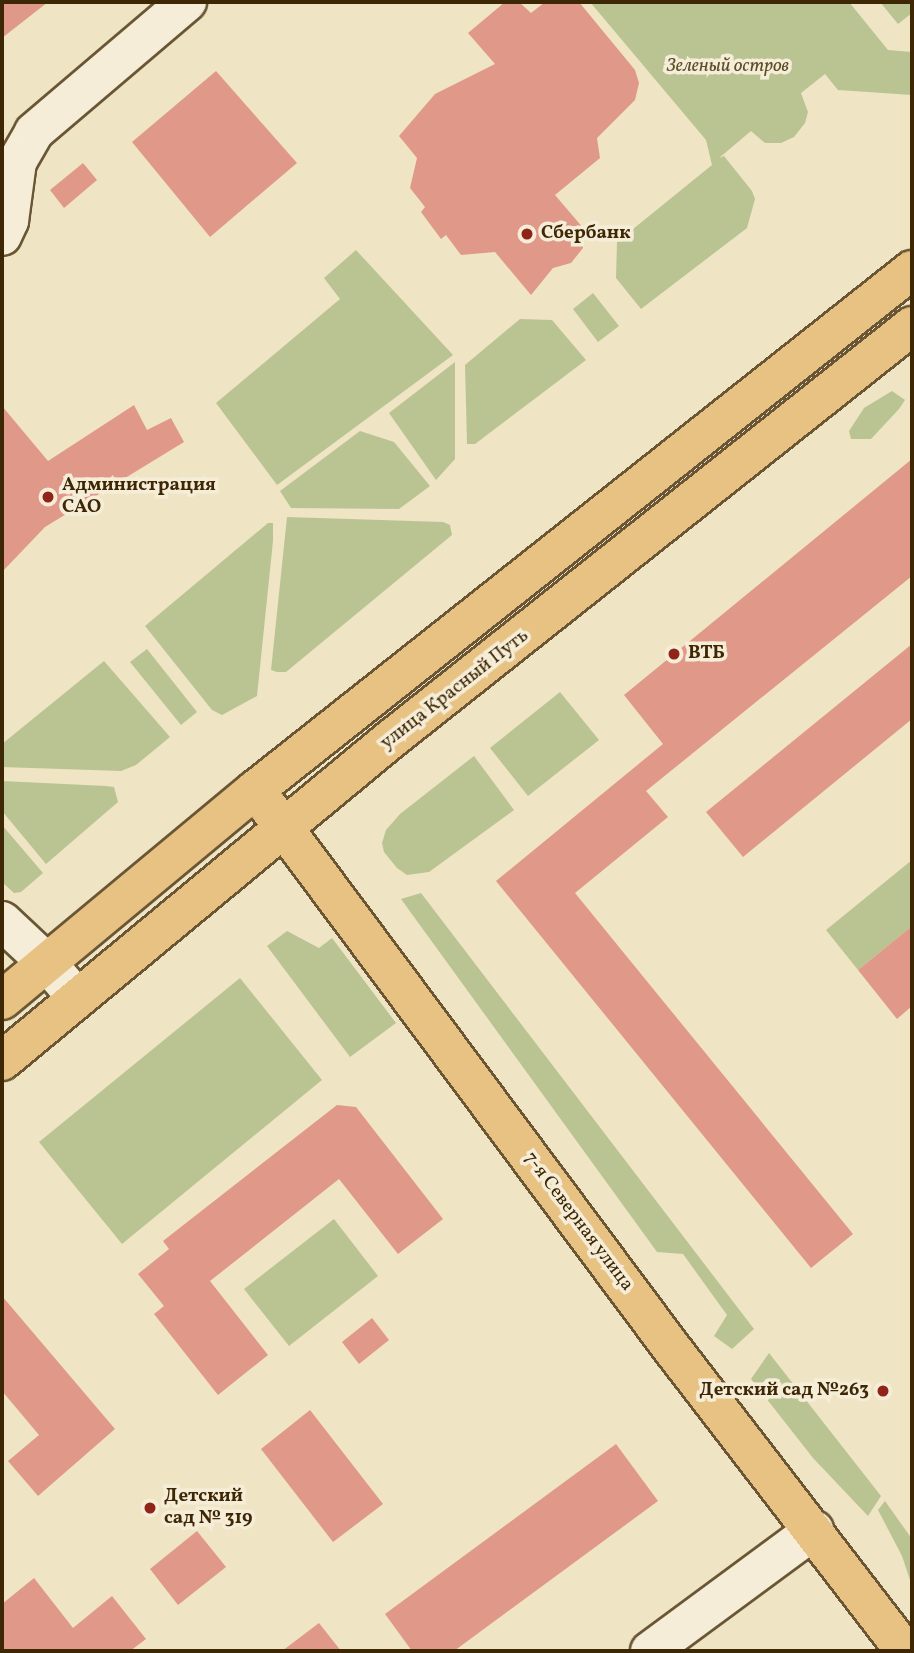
<!DOCTYPE html>
<html>
<head>
<meta charset="utf-8">
<style>
	body { margin:0 }
	#map { position:relative; width:914px; height:1653px; overflow:hidden; background:#efe4c3; font-family:Vollkorn,serif }
	div>[style] { position:absolute }
	[style*='--x'] { left:calc(var(--x)*1px); top:calc(var(--y)*1px); width:calc(var(--w)*1px); rotate:calc(var(--a)*1deg) }
	.green>* { inset:0; background:#bac493 }
	.building>* { inset:0; background:#e09989 }
	.roads { filter:drop-shadow(2px 0 #6a5634) drop-shadow(-2px 0 #6a5634) drop-shadow(0 2px #6a5634) drop-shadow(0 -2px #6a5634) }
	.minor>* { height:38px; margin:-19px; padding:0 19px; transform-origin:19px; border-radius:19px; background:#f5edd8 }
	.major>* { height:38px; margin:-19px; padding:0 19px; transform-origin:19px; border-radius:19px; background:#e8c282 }
	.dots>* { width:19px; height:19px; translate:-50% -50%; box-sizing:border-box; border:4px solid #f5edd8; border-radius:50% }
	span { translate:-50% -50%; white-space:nowrap; text-align:center; line-height:1.15; -webkit-text-stroke:7px #f5edd8; paint-order:stroke }
	.park-label { font-size:19px; color:#5c4e28; font-style:italic }
	.poi-label { font-size:19px; color:#3d2704; font-weight:700 }
	.left { translate:0 -50%; text-align:left }
	.right { translate:-100% -50%; text-align:right }
	.street-label { font-size:19px; color:#3d2704 }
	.frame { position:absolute; inset:0; border:4px solid #3d2704; pointer-events:none }
</style>
</head>
<body>
<div id="map">
	<div class="green">
		<i style="clip-path:polygon(590px 2px,849px 2px,888px 50px,912px 52px,912px 95px,838px 90px,825px 74px,801px 93px,808px 112px,805px 123px,794px 137px,781px 143px,765px 143px,751px 131px,719px 158px,724px 156px,752px 191px,755px 199px,747px 228px,641px 309px,616px 278px,617px 242px,712px 165px,706px 140px)"></i>
		<i style="clip-path:polygon(880px 2px,912px 2px,912px 13px,898px 24px)"></i>
		<i style="clip-path:polygon(356px 250px,453px 355px,277px 485px,216px 403px,340px 299px,324px 278px)"></i>
		<i style="clip-path:polygon(593px 293px,619px 326px,598px 342px,573px 309px)"></i>
		<i style="clip-path:polygon(520px 319px,552px 320px,586px 360px,475px 444px,467px 444px,465px 365px)"></i>
		<i style="clip-path:polygon(455px 362px,455px 459px,436px 480px,389px 413px)"></i>
		<i style="clip-path:polygon(892px 391px,905px 400px,899px 409px,871px 439px,851px 439px,849px 431px,864px 408px)"></i>
		<i style="clip-path:polygon(360px 431px,394px 442px,430px 486px,399px 509px,291px 508px,280px 491px)"></i>
		<i style="clip-path:polygon(287px 517px,443px 522px,450px 525px,452px 535px,286px 672px,277px 672px,271px 670px)"></i>
		<i style="clip-path:polygon(268px 523px,273px 523px,273px 541px,257px 696px,222px 715px,212px 710px,145px 626px)"></i>
		<i style="clip-path:polygon(147px 649px,197px 712px,181px 725px,130px 662px)"></i>
		<i style="clip-path:polygon(104px 661px,170px 737px,136px 765px,121px 771px,2px 767px,2px 744px)"></i>
		<i style="clip-path:polygon(560px 692px,599px 740px,528px 796px,490px 748px)"></i>
		<i style="clip-path:polygon(474px 756px,514px 810px,429px 872px,407px 875px,397px 868px,384px 852px,382px 843px,386px 830px,400px 814px)"></i>
		<i style="clip-path:polygon(2px 781px,106px 786px,114px 787px,118px 802px,46px 864px,2px 811px)"></i>
		<i style="clip-path:polygon(2px 825px,43px 873px,21px 892px,14px 893px,2px 882px)"></i>
		<i style="clip-path:polygon(912px 860px,912px 926px,858px 970px,826px 930px)"></i>
		<i style="clip-path:polygon(421px 893px,754px 1329px,732px 1349px,714px 1336px,727px 1315px,683px 1254px,657px 1252px,401px 899px)"></i>
		<i style="clip-path:polygon(287px 931px,319px 948px,332px 938px,396px 1023px,350px 1057px,267px 946px)"></i>
		<i style="clip-path:polygon(240px 978px,322px 1080px,122px 1244px,39px 1142px)"></i>
		<i style="clip-path:polygon(334px 1219px,378px 1276px,289px 1346px,244px 1289px)"></i>
		<i style="clip-path:polygon(769px 1353px,881px 1496px,868px 1516px,813px 1458px,751px 1379px)"></i>
		<i style="clip-path:polygon(885px 1501px,912px 1539px,912px 1586px,902px 1556px,878px 1510px)"></i>
	</div>
	<div class="building">
		<i style="clip-path:polygon(2px 2px,48px 2px,2px 38px)"></i>
		<i style="clip-path:polygon(505px 2px,519px 2px,531px 13px,545px 2px,579px 2px,635px 70px,639px 83px,635px 100px,597px 138px,600px 158px,555px 195px,584px 229px,583px 248px,571px 263px,553px 268px,531px 295px,495px 252px,461px 255px,446px 235px,441px 239px,421px 212px,425px 207px,410px 188px,417px 158px,399px 136px,435px 94px,495px 64px,468px 33px)"></i>
		<i style="clip-path:polygon(216px 71px,297px 163px,210px 237px,132px 142px)"></i>
		<i style="clip-path:polygon(83px 163px,97px 180px,64px 208px,50px 190px)"></i>
		<i style="clip-path:polygon(134px 405px,147px 430px,171px 418px,184px 442px,45px 527px,2px 572px,2px 406px,48px 461px)"></i>
		<i style="clip-path:polygon(912px 459px,912px 576px,646px 791px,668px 817px,575px 893px,853px 1234px,811px 1268px,496px 881px,663px 744px,624px 695px)"></i>
		<i style="clip-path:polygon(912px 644px,912px 719px,743px 857px,706px 812px)"></i>
		<i style="clip-path:polygon(912px 926px,912px 1006px,897px 1019px,858px 970px)"></i>
		<i style="clip-path:polygon(337px 1105px,356px 1107px,443px 1219px,398px 1254px,339px 1179px,210px 1281px,268px 1355px,218px 1395px,154px 1314px,164px 1306px,138px 1274px,169px 1249px,163px 1241px)"></i>
		<i style="clip-path:polygon(2px 1296px,115px 1429px,38px 1496px,8px 1461px,39px 1435px,2px 1391px)"></i>
		<i style="clip-path:polygon(372px 1318px,389px 1340px,359px 1364px,342px 1342px)"></i>
		<i style="clip-path:polygon(310px 1410px,383px 1504px,333px 1542px,261px 1449px)"></i>
		<i style="clip-path:polygon(616px 1444px,658px 1501px,454px 1651px,412px 1651px,385px 1614px)"></i>
		<i style="clip-path:polygon(197px 1531px,226px 1567px,178px 1605px,150px 1569px)"></i>
		<i style="clip-path:polygon(34px 1578px,73px 1628px,112px 1596px,146px 1639px,130px 1651px,2px 1651px,2px 1604px)"></i>
		<i style="clip-path:polygon(319px 1623px,341px 1651px,282px 1651px)"></i>
	</div>
	<div class="roads">
		<div class="minor">
			<i style="--x:2;--y:236;--w:17;--a:-65"></i>
			<i style="--x:9;--y:221;--w:60;--a:-82.3"></i>
			<i style="--x:17;--y:162;--w:34;--a:-60"></i>
			<i style="--x:34;--y:132;--w:201;--a:-40.4"></i>
			<i style="--x:2;--y:921;--w:62;--a:43"></i>
			<i style="--x:47;--y:963;--w:46;--a:49.4"></i>
			<i style="--x:650;--y:1651;--w:204;--a:-36.4"></i>
		</div>
		<div class="major">
			<i style="--x:269;--y:808;--w:671;--a:53.3"></i>
			<i style="--x:670;--y:1346;--w:385;--a:52.4"></i>
			<i style="--x:2;--y:1000;--w:329;--a:-39.7"></i>
			<i style="--x:255;--y:790;--w:838;--a:-38.36"></i>
			<i style="--x:2;--y:1061;--w:505;--a:-39.62"></i>
			<i style="--x:391;--y:739;--w:665;--a:-38.4"></i>
		</div>
	</div>
	<div class="dots">
		<i style="left:527px;top:234px;background:#8f2418"></i>
		<i style="left:48px;top:497px;background:#8f2418"></i>
		<i style="left:674px;top:654px;background:#8f2418"></i>
		<i style="left:883px;top:1391px;background:#8f2418"></i>
		<i style="left:150px;top:1508px;background:#8f2418"></i>
	</div>
	<div class="park-label">
		<span style="left:728px;top:67px">Зеленый остров</span>
	</div>
	<div class="poi-label">
		<span class="left" style="left:541px;top:234px">Сбербанк</span>
		<span class="left" style="left:62px;top:497px">Администрация<br>САО</span>
		<span class="left" style="left:688px;top:654px">ВТБ</span>
		<span class="right" style="left:869px;top:1391px">Детский сад №263</span>
		<span class="left" style="left:164px;top:1508px">Детский<br>сад № 319</span>
	</div>
	<div class="street-label">
		<span style="left:455px;top:690px;rotate:-38deg">улица Красный Путь</span>
		<span style="left:578px;top:1222px;rotate:53deg">7-я Северная улица</span>
	</div>
	<div class="frame"></div>
</div>
</body>
</html>
